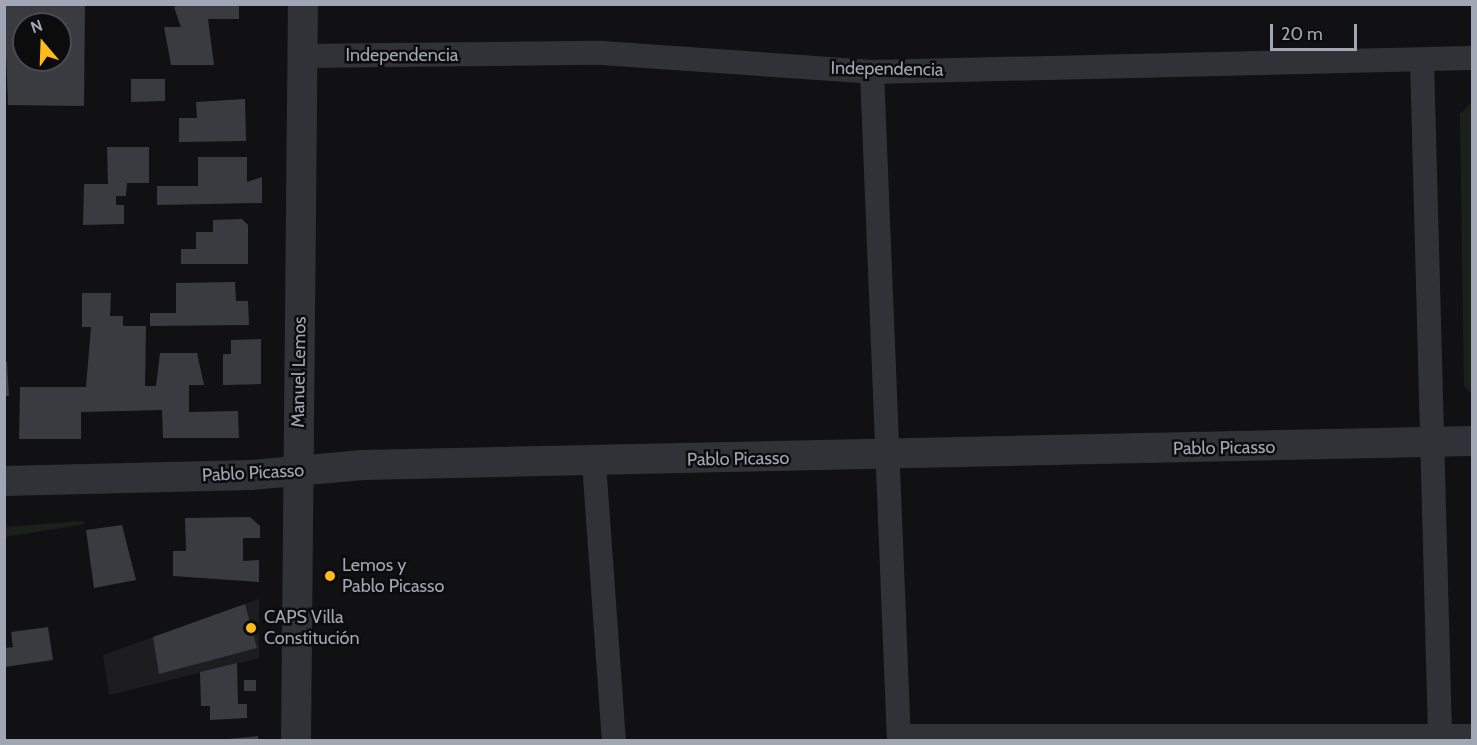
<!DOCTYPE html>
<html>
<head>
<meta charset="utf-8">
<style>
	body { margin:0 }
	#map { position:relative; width:1477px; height:745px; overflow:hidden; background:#111113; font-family:Cabin,sans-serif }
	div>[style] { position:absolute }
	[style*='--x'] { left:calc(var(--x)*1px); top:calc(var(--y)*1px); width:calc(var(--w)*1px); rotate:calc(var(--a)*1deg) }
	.built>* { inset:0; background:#1d1d20 }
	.green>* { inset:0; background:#19211a }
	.building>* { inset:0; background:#3a3b41 }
	.minor>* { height:24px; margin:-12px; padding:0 12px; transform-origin:12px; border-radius:12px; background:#313238 }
	.tertiary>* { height:30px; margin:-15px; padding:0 15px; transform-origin:15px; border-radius:15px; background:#313238 }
	.dots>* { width:16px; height:16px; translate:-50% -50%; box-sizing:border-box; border:3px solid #0c0c0d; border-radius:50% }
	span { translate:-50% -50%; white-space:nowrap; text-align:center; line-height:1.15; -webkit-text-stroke:5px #0c0c0d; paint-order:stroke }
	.street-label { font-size:18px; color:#a1a6b5 }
	.poi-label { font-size:18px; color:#a1a6b5 }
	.left { translate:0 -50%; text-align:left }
	.frame { position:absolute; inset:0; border:6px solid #a1a6b5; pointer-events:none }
	.north { position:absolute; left:12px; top:12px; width:60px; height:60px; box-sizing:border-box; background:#0c0c0d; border:2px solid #484a50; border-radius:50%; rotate:341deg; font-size:16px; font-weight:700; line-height:24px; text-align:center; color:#a1a6b5 }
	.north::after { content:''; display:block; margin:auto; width:21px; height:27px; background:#ffbb1c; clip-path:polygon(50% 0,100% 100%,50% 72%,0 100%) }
	.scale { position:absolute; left:1270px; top:24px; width:87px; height:27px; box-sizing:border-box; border:3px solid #a1a6b5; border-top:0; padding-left:8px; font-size:18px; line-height:21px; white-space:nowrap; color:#a1a6b5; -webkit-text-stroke:4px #0c0c0d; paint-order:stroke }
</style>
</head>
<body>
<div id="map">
	<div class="built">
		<i style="clip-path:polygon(259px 599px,259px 658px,109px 695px,103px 655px)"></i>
	</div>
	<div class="green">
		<i style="clip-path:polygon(1472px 102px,1472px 394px,1464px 386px,1460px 114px)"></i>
		<i style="clip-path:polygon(84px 521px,85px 524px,5px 537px,5px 527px)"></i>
	</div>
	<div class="building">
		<i style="clip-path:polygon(evenodd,4px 4px,85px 4px,84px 106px,8px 105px,4px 4px,24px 24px,60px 24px,60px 60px,24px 60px,24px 24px)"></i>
		<i style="clip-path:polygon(183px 4px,239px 4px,239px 19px,208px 19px,214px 65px,171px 65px,164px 27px,181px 27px,174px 7px)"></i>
		<i style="clip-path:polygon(131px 79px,165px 79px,165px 101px,131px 102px)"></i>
		<i style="clip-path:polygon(245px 99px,246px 141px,179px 142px,179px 118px,197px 118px,196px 102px)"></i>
		<i style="clip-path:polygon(107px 147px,149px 147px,149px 183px,127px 183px,126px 196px,116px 196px,116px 205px,124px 205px,124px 224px,83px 225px,84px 184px,108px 184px)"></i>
		<i style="clip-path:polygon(198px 157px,247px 157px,247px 182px,262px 177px,262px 203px,157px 205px,157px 186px,198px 186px)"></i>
		<i style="clip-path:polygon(242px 219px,248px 225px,248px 264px,181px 264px,181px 249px,196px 249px,196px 232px,213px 232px,213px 220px)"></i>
		<i style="clip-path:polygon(235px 282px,236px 301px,248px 301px,249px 325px,150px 326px,150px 313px,176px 313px,176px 283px)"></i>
		<i style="clip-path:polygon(82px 293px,111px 293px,110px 316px,123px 316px,123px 326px,146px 326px,145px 386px,156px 386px,160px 353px,197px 353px,204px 385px,189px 385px,189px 412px,238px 411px,239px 438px,163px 438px,162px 410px,81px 412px,81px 439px,19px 439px,20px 387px,86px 387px,91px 327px,82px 327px)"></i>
		<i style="clip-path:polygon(261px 339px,261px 384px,223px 385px,223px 354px,231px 354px,231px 340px)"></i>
		<i style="clip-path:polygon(4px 362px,7px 362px,9px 396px,4px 396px)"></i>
		<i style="clip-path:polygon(250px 517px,260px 526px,260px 538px,243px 538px,243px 561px,259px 560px,259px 582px,173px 576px,173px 551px,186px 551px,185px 518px)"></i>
		<i style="clip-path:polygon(122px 525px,136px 580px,94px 588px,86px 530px)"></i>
		<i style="clip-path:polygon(245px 604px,257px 648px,159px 674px,153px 637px)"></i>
		<i style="clip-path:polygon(48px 627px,53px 660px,4px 667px,4px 648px,13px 647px,11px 632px)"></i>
		<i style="clip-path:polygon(237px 663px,238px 704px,247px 704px,247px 718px,210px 720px,210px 706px,201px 706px,200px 672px)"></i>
		<i style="clip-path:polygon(244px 680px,256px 680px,256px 691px,244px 691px)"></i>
		<i style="clip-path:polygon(258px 736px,258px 740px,229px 740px,228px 739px)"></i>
	</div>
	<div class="minor">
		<i style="--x:302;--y:56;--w:300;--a:-0.6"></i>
		<i style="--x:602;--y:53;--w:271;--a:4"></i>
		<i style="--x:872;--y:72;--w:600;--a:-1.34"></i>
		<i style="--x:1422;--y:60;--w:676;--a:88.47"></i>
		<i style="--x:872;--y:72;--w:669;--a:87.69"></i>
		<i style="--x:594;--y:463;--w:278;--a:85.9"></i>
		<i style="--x:899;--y:736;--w:573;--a:0"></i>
	</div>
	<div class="tertiary">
		<i style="--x:4;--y:481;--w:247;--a:-1.4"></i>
		<i style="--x:251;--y:475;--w:112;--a:-5.1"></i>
		<i style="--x:363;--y:465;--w:1109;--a:-1.24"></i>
		<i style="--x:296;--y:740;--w:736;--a:-89.46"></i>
	</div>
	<div class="dots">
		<i style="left:330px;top:576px;background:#ffbb1c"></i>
		<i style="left:251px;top:628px;background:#ffbb1c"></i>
	</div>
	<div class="street-label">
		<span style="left:402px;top:55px">Independencia</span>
		<span style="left:887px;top:69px;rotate:1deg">Independencia</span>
		<span style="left:299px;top:372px;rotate:-89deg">Manuel Lemos</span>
		<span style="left:1224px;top:448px;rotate:-1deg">Pablo Picasso</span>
		<span style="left:738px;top:459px;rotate:-1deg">Pablo Picasso</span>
		<span style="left:253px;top:473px;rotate:-3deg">Pablo Picasso</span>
	</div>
	<div class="poi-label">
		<span class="left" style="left:342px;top:576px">Lemos y<br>Pablo Picasso</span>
		<span class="left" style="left:264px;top:628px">CAPS Villa<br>Constitución</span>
	</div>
	<div class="frame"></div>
	<div class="north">N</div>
	<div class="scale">20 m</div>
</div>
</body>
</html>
